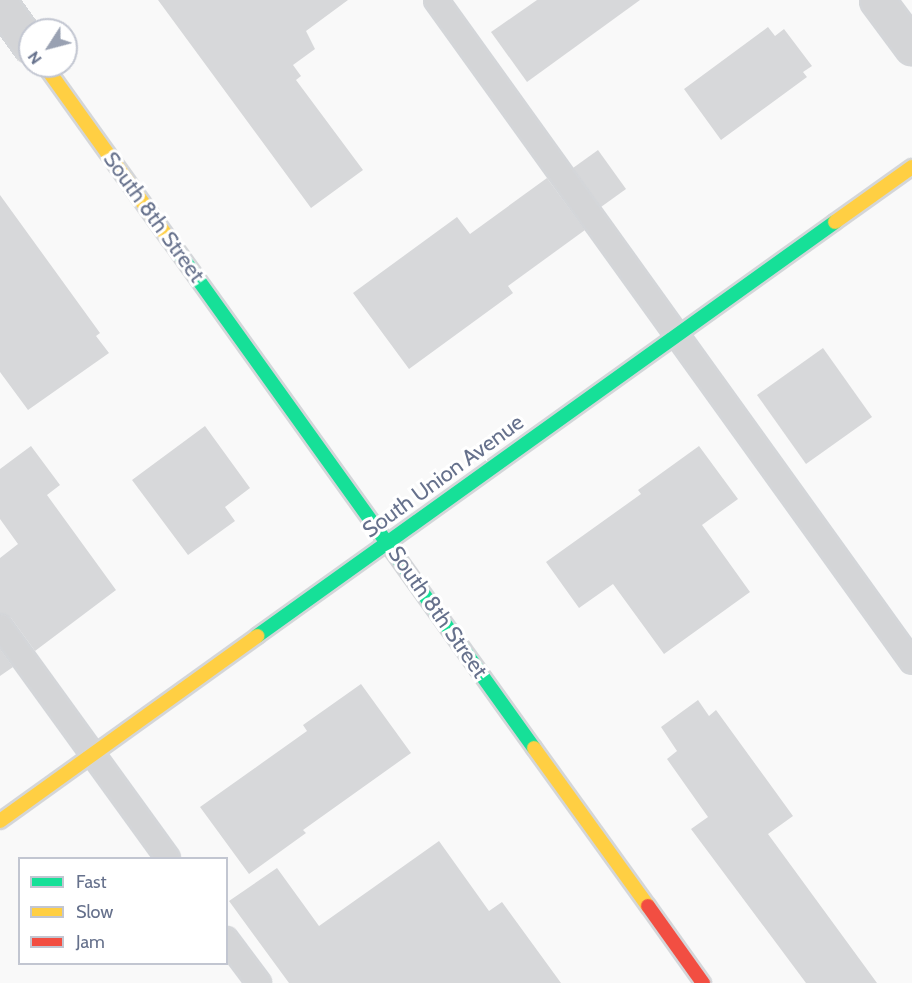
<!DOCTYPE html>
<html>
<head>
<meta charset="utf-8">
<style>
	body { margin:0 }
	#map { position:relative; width:912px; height:983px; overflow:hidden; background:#f9f9f9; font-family:Cabin,sans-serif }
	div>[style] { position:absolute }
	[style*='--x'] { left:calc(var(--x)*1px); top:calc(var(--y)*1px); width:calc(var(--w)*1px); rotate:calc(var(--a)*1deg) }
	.building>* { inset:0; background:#d7d8da }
	.roads { filter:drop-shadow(2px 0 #d4d6d9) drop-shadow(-2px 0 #d4d6d9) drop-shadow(0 2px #d4d6d9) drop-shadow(0 -2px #d4d6d9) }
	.lane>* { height:22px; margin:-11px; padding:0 11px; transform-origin:11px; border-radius:11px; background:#d4d5d7 }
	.street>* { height:33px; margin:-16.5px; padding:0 16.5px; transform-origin:16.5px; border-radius:16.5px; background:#d4d5d7 }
	.fast>* { height:14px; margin:-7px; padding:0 7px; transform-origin:7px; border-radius:7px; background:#16e098 }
	.slow>* { height:14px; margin:-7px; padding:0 7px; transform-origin:7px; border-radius:7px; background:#ffcf43 }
	.jam>* { height:14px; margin:-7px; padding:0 7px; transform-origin:7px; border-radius:7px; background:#f24e42 }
	span { translate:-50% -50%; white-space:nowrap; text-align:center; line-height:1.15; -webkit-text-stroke:6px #fff; paint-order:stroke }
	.street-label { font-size:22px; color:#66718c }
	.legend { position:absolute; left:18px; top:857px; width:210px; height:108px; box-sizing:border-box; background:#fff; border:2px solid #c2c6d1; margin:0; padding:8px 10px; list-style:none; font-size:18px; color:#66718c }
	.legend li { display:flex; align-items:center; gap:12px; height:30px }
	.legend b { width:30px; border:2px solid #c2c6d1 }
	.north { position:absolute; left:18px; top:18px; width:60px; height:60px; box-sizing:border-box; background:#fff; border:2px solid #c2c6d1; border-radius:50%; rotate:234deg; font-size:16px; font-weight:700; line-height:24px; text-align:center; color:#66718c }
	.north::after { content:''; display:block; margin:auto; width:21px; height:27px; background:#99a1b2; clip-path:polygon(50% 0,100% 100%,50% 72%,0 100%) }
</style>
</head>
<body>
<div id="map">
	<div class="building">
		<i style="clip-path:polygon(158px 0,348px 0,306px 31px,315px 49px,293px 65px,301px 76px,296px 80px,363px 170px,311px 208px)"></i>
		<i style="clip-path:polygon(537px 0,640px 0,527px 82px,491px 32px)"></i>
		<i style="clip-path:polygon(768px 27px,775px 36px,784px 29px,812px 66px,803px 72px,807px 77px,721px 140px,684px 89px)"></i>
		<i style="clip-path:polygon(598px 150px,626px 189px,601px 207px,573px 168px)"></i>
		<i style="clip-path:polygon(547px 178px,585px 230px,508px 286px,513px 293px,409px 369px,353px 293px,457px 217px,470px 234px)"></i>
		<i style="clip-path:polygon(0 195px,100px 333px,96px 336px,109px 353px,28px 410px,0 372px)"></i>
		<i style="clip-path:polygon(823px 348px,872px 417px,806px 464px,757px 395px)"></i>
		<i style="clip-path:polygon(205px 426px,250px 488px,225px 507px,235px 521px,188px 555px,132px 480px)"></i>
		<i style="clip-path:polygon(31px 446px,60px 485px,47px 495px,116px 590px,35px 651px,11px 618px,0 613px,0 558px,18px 544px,0 519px,0 469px)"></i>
		<i style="clip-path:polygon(699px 446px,738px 499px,702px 525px,750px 592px,664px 654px,613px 584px,579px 608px,546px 562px,641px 494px,638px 490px)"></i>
		<i style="clip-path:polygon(0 649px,13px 667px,0 676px)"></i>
		<i style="clip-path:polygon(361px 684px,411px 753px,303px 830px,306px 833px,249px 874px,200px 807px,307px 731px,303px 725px)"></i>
		<i style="clip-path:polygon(698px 700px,709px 716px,716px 710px,793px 816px,768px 834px,877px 983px,806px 983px,691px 829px,708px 817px,667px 759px,677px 751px,661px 727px)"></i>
		<i style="clip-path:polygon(439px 841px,489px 911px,502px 902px,561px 983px,289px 983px,229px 901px,277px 868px,319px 926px)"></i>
	</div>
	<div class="roads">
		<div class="lane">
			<i style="--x:436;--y:0;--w:815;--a:54.28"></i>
			<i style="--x:0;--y:626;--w:286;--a:54.1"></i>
			<i style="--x:226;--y:939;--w:55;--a:53.1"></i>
		</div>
		<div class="street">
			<i style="--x:877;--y:0;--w:59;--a:53.3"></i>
			<i style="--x:0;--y:3;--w:52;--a:54.5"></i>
		</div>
		<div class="fast">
			<i style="--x:169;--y:239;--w:626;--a:54.36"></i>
			<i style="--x:257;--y:636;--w:711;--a:-35.61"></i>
		</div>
		<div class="slow">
			<i style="--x:45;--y:66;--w:213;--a:54.4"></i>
			<i style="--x:835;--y:222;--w:95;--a:-35.5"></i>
			<i style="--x:534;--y:748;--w:195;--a:54.2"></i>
			<i style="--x:0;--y:821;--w:317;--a:-35.7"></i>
		</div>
		<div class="jam">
			<i style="--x:648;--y:906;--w:95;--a:54.5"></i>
		</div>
	</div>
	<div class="street-label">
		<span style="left:154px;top:217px;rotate:54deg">South 8th Street</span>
		<span style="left:443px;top:476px;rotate:-36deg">South Union Avenue</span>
		<span style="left:438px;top:612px;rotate:55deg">South 8th Street</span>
	</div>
	<ul class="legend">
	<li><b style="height:8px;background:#16e098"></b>Fast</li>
	<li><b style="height:8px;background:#ffcf43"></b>Slow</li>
	<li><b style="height:8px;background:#f24e42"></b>Jam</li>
	</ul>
	<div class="north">N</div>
</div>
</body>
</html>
